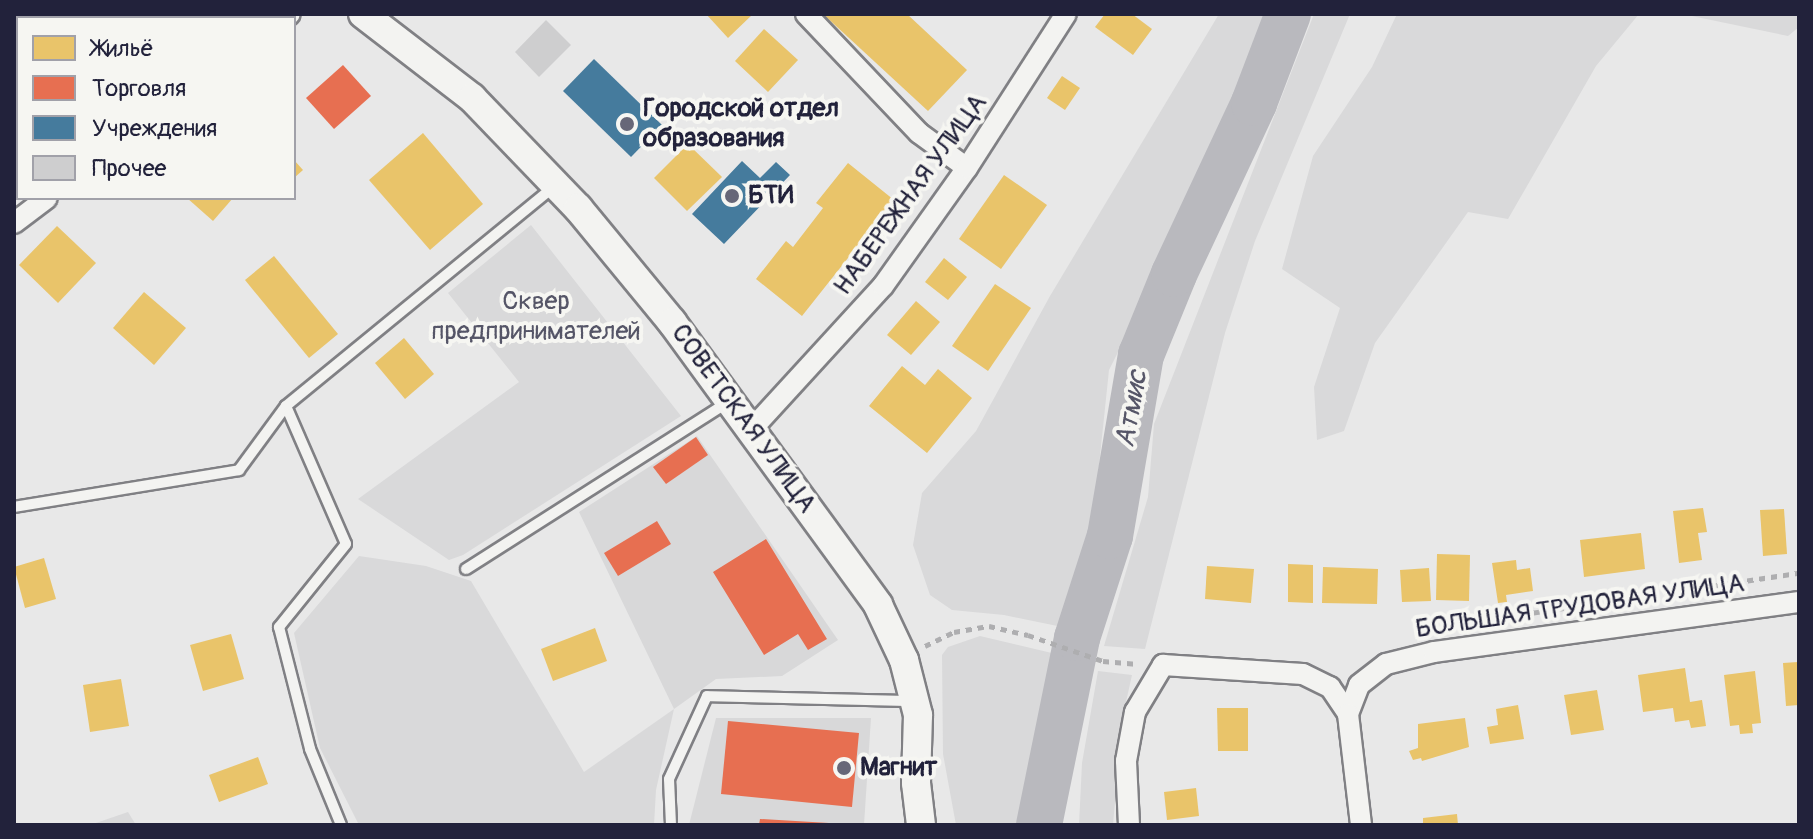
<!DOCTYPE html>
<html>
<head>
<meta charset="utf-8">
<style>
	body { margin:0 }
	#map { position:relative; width:1813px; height:839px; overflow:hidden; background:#e8e8e8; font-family:Pangolin,sans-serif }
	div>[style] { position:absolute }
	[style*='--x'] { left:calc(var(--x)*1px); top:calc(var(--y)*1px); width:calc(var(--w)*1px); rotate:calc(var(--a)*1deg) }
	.built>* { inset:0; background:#d8d8d9 }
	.green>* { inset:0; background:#d9d9da }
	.homes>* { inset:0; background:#e9c46a }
	.shops>* { inset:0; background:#e76f51 }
	.public>* { inset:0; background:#457b9d }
	.river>* { height:46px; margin:-23px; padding:0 23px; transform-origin:23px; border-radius:23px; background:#b9b9be }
	.building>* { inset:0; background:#cececf }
	.path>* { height:5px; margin-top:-2.5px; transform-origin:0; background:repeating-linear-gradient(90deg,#aeaeb0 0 6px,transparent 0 12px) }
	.roads { filter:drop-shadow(2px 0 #808084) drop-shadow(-2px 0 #808084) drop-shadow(0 2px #808084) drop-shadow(0 -2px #808084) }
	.lane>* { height:10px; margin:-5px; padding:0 5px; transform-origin:5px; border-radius:5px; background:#f3f3f1 }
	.street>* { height:20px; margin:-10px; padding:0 10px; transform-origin:10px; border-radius:10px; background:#f3f3f1 }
	.secondary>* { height:28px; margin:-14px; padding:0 14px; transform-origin:14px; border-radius:14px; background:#f3f3f1 }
	.dots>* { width:22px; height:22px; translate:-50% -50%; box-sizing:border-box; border:4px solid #f6f6f2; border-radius:50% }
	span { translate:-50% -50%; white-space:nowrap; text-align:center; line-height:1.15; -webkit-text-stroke:8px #f6f6f2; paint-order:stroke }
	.poi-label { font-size:26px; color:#22223b; font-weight:700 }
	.left { translate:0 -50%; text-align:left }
	.street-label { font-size:26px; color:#22223b }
	.park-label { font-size:26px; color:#555567 }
	.water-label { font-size:28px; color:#565668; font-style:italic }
	.frame { position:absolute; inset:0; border:16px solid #22223b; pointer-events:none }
	.legend { position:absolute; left:16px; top:16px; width:280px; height:184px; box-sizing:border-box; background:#f6f6f2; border:2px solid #a1a1a9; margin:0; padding:10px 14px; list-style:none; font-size:24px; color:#22223b }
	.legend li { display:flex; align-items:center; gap:16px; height:40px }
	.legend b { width:40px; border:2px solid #a1a1a9 }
</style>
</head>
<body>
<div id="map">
	<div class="built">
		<i style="clip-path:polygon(697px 436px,838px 640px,782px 676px,716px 679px,674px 709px,579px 512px)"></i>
		<i style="clip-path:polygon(716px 718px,871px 718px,864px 825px,689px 825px)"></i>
	</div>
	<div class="green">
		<i style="clip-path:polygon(1219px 14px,1267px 14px,1254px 65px,1219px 152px,1109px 370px,1087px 580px,1072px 629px,1004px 615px,952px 610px,930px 595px,913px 545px,922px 493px,976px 431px,1050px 296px)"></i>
		<i style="clip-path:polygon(1314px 14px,1350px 14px,1255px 241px,1225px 333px,1145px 649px,1104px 646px,1148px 497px,1154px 424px)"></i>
		<i style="clip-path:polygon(1397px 14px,1639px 14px,1596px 66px,1508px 219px,1468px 212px,1375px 343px,1344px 431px,1317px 440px,1314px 387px,1340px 308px,1282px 269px,1313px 156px,1372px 67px)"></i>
		<i style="clip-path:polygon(1682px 14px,1799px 14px,1799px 27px,1788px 36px)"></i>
		<i style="clip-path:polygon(531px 225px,681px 416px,463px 555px,449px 560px,358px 499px,519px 382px,448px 293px)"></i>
		<i style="clip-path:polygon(359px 556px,426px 566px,471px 581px,584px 772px,674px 709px,656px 790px,654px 825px,359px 825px,320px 748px,294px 633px)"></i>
		<i style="clip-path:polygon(980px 636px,1056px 654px,1049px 708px,1023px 809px,1023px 825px,956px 825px,943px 754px,942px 655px,948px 647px)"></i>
		<i style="clip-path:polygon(1098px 671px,1132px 675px,1122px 720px,1113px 825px,1079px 825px,1082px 763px)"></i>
		<i style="clip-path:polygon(128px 812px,136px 825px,92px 825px,93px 824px)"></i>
	</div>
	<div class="homes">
		<i style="clip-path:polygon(706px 14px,753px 14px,728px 38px)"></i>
		<i style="clip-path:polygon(823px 14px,907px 14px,967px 70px,928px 111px)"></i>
		<i style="clip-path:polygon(1105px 14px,1132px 14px,1152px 29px,1133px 55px,1095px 27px)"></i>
		<i style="clip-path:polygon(764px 29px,798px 60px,768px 92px,735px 61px)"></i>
		<i style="clip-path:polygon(1062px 76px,1080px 88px,1065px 110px,1047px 98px)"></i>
		<i style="clip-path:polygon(423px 133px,483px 204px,430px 250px,369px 180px)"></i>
		<i style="clip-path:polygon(688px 144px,722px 177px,687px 211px,654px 178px)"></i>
		<i style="clip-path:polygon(294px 160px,303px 170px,294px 178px)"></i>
		<i style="clip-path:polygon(848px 163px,894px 200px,802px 316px,756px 279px,786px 241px,793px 247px,823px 208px,816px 203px)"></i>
		<i style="clip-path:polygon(1004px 175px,1047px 205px,1001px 269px,959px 239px)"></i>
		<i style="clip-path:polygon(187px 198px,233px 198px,213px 221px)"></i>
		<i style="clip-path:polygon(57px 226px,96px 263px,58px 303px,19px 265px)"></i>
		<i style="clip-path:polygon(274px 256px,338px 334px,309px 358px,245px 280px)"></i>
		<i style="clip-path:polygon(944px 258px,967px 277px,948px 300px,925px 282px)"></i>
		<i style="clip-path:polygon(995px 284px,1031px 308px,988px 371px,952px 346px)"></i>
		<i style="clip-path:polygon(144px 292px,186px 328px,154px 365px,113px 328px)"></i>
		<i style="clip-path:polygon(916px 301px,940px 322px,911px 355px,887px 335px)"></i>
		<i style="clip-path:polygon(404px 338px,434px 374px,405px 399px,375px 363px)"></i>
		<i style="clip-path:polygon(902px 366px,925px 385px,938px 369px,972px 398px,927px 453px,869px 406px)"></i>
		<i style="clip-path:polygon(1703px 508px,1707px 532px,1698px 533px,1702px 560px,1679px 563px,1673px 511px)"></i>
		<i style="clip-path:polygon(1784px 509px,1787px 554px,1763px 556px,1760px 510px)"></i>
		<i style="clip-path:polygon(1641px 533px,1645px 569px,1584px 577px,1580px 540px)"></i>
		<i style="clip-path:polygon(1437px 554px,1470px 555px,1469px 601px,1436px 600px)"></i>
		<i style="clip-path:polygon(44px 558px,56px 599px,25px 608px,14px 567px)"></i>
		<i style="clip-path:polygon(1516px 560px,1517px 570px,1530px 568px,1533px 591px,1506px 595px,1507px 602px,1498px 603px,1492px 563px)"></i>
		<i style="clip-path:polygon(1288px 564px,1313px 565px,1313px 603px,1288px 602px)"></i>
		<i style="clip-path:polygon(1207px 566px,1254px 569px,1251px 603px,1205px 599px)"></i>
		<i style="clip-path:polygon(1323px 567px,1378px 569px,1377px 604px,1322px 603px)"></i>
		<i style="clip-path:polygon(1429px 568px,1431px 601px,1402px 602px,1400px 570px)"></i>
		<i style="clip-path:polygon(595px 628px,607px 661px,553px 681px,541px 649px)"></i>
		<i style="clip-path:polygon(231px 634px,244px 679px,203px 691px,190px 645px)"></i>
		<i style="clip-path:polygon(1798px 662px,1799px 705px,1786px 706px,1783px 663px)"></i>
		<i style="clip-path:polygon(1685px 668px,1690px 702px,1702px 700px,1706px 726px,1691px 728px,1689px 720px,1675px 722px,1673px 708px,1643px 712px,1638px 675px)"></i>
		<i style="clip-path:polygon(1755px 671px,1761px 723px,1752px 724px,1753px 733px,1740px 734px,1739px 725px,1730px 726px,1724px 675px)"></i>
		<i style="clip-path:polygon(121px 679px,129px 726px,90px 732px,83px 685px)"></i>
		<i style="clip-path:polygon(1597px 690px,1604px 730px,1571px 735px,1564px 695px)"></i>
		<i style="clip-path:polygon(1518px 705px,1524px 739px,1490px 744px,1487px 727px,1498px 725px,1496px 709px)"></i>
		<i style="clip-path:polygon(1217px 708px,1248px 708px,1248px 751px,1218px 751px)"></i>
		<i style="clip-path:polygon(1465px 718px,1469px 747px,1422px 761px,1421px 758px,1413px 760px,1409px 751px,1418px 748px,1418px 724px)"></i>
		<i style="clip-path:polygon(258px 757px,268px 784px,219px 802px,209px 775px)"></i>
		<i style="clip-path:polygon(1196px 788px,1199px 816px,1167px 820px,1164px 792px)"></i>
		<i style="clip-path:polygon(1457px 814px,1458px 825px,1423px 825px,1423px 818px)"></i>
	</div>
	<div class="shops">
		<i style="clip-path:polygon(343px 65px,371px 96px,334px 129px,306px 98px)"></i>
		<i style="clip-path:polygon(696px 437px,708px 455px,666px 484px,653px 467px)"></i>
		<i style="clip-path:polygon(657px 521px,671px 544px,618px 576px,604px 553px)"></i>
		<i style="clip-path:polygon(766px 539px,827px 639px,808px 650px,798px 634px,764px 655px,713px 572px)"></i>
		<i style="clip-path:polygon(728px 721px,859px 733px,852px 807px,721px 794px)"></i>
		<i style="clip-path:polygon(760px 819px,829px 823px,829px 825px,759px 825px)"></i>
	</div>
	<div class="public">
		<i style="clip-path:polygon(594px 59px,662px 125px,631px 157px,563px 91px)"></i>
		<i style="clip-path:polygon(742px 161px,760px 178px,776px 162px,790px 175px,724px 244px,692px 214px)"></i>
	</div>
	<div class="river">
		<i style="--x:1039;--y:825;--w:191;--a:-78.5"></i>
		<i style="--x:1077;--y:638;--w:107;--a:-72.1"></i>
		<i style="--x:1110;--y:536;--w:184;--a:-80.3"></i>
		<i style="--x:1141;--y:355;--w:87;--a:-67.8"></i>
		<i style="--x:1174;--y:274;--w:189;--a:-64.9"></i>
		<i style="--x:1254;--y:103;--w:95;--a:-69.1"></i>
	</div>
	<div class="building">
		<i style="clip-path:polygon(546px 20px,571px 45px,539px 77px,515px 52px)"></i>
	</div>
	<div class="path">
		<i style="--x:1510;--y:616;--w:292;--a:-8.5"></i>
		<i style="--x:925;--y:646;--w:32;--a:-26"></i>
		<i style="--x:954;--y:632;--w:36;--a:-10"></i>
		<i style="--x:989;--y:626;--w:40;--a:13"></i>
		<i style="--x:1028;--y:635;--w:79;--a:19.1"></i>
		<i style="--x:1103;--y:661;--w:35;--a:5"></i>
	</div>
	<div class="roads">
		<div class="lane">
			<i style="--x:286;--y:406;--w:150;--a:66.5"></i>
			<i style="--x:346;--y:544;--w:107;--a:128.9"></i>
			<i style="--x:279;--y:627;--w:126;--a:75.7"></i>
			<i style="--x:310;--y:749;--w:82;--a:67.8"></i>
			<i style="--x:14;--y:507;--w:228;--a:-9.3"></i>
			<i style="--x:239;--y:470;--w:79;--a:-53.7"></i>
			<i style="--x:286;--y:406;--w:346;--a:-39.3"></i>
			<i style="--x:466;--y:569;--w:311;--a:-32.5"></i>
			<i style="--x:671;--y:825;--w:46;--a:-92.5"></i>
			<i style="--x:669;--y:779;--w:91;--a:-65.4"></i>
			<i style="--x:707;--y:696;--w:205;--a:1.4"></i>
		</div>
		<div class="street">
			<i style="--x:806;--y:14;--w:164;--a:46.5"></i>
			<i style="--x:919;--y:133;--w:59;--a:36.1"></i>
			<i style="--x:285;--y:18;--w:6;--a:-39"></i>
			<i style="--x:14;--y:223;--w:41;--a:-37.1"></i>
			<i style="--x:751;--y:430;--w:195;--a:-47.5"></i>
			<i style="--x:883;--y:286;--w:145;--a:-54.6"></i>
			<i style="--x:967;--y:168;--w:183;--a:-57.3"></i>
			<i style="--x:1348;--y:714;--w:31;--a:-69"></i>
			<i style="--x:1359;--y:685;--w:34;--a:-38"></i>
			<i style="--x:1386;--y:664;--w:49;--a:-14"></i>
			<i style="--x:1434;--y:652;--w:368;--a:-7.8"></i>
			<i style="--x:1129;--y:825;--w:64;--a:-92.7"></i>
			<i style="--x:1126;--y:761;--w:50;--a:-79.6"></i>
			<i style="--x:1135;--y:712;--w:55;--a:-59.2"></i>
			<i style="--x:1163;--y:665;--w:140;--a:3.7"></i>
			<i style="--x:1303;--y:674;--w:30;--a:26"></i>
			<i style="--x:1330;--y:687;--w:32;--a:56"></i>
			<i style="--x:1348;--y:714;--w:112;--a:83.3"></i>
		</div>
		<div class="secondary">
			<i style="--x:363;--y:14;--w:138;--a:37.6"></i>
			<i style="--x:472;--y:98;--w:153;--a:46.1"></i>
			<i style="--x:578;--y:208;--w:148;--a:50.5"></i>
			<i style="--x:672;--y:322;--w:350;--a:53.9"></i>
			<i style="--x:878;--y:605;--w:61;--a:64.7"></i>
			<i style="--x:904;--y:660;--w:57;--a:75.7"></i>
			<i style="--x:918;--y:715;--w:68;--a:91.7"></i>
			<i style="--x:916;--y:783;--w:42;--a:83.2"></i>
		</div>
	</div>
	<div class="dots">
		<i style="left:627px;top:124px;background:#676778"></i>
		<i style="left:732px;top:196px;background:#676778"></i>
		<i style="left:844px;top:768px;background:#676778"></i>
	</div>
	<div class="poi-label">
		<span class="left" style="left:643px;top:124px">Городской отдел<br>образования</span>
		<span class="left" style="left:748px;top:196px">БТИ</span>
		<span class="left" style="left:860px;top:768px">Магнит</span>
	</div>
	<div class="street-label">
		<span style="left:911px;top:195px;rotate:-54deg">НАБЕРЕЖНАЯ УЛИЦА</span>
		<span style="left:743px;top:419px;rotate:54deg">СОВЕТСКАЯ УЛИЦА</span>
		<span style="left:1580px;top:607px;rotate:-8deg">БОЛЬШАЯ ТРУДОВАЯ УЛИЦА</span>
	</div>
	<div class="park-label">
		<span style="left:536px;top:317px">Сквер<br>предпринимателей</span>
	</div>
	<div class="water-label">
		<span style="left:1132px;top:409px;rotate:-80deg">Атмис</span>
	</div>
	<div class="frame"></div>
	<ul class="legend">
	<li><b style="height:22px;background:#e9c46a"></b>Жильё</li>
	<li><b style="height:22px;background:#e76f51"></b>Торговля</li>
	<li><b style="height:22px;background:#457b9d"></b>Учреждения</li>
	<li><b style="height:22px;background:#cececf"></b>Прочее</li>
	</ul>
</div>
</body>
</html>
